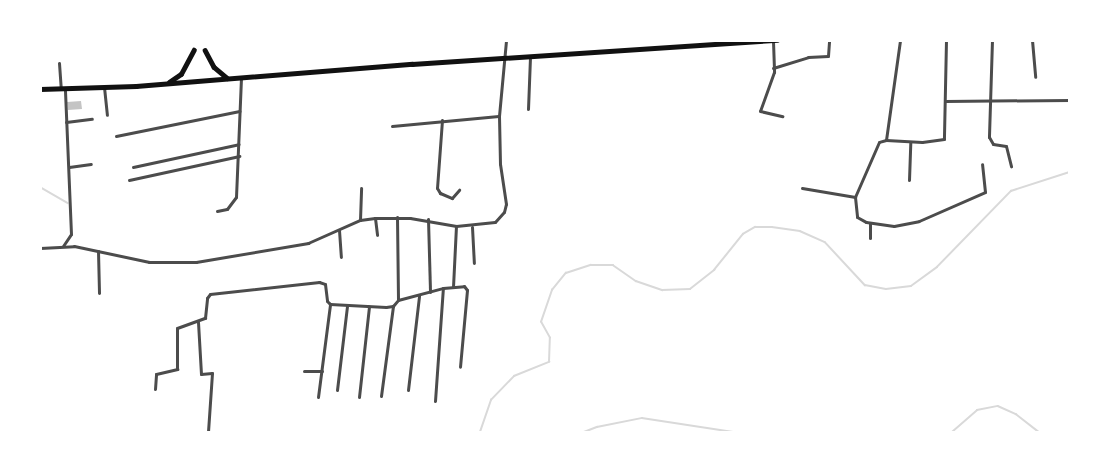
<!DOCTYPE html>
<html>
<head>
<meta charset="utf-8">
<style>
	body { margin:0 }
	#map { position:relative; width:1110px; height:473px; overflow:hidden; background:#fff; font-family:Ubuntu,sans-serif }
	div>[style] { position:absolute }
	[style*='--x'] { left:calc(var(--x)*1px); top:calc(var(--y)*1px); width:calc(var(--w)*1px); rotate:calc(var(--a)*1deg) }
	.stream>* { height:1.5px; margin:-0.75px; padding:0 0.75px; transform-origin:0.75px; border-radius:0.75px; background:#d9d9d9 }
	.building>* { inset:0; background:#c4c4c4 }
	.minor>* { height:3px; margin:-1.5px; padding:0 1.5px; transform-origin:1.5px; border-radius:1.5px; background:#4c4c4c }
	.trunk>* { height:4.5px; margin:-2.25px; padding:0 2.25px; transform-origin:2.25px; border-radius:2.25px; background:#111 }
	span { translate:-50% -50%; white-space:nowrap; text-align:center; line-height:1.15; -webkit-text-stroke:6px #fff; paint-order:stroke }
	.frame { position:absolute; inset:0; border:42px solid #fff; pointer-events:none }
</style>
</head>
<body>
<div id="map">
	<div class="stream">
		<i style="--x:40;--y:187;--w:32;--a:30"></i>
		<i style="--x:480;--y:432;--w:34;--a:-71"></i>
		<i style="--x:491;--y:400;--w:33;--a:-46"></i>
		<i style="--x:514;--y:376;--w:38;--a:-22"></i>
		<i style="--x:549;--y:362;--w:24;--a:-88"></i>
		<i style="--x:550;--y:338;--w:18;--a:-119"></i>
		<i style="--x:541;--y:322;--w:34;--a:-71"></i>
		<i style="--x:552;--y:290;--w:22;--a:-51"></i>
		<i style="--x:566;--y:273;--w:26;--a:-18"></i>
		<i style="--x:591;--y:265;--w:22;--a:0"></i>
		<i style="--x:613;--y:265;--w:28;--a:35"></i>
		<i style="--x:636;--y:281;--w:28;--a:19"></i>
		<i style="--x:662;--y:290;--w:28;--a:-2"></i>
		<i style="--x:690;--y:289;--w:31;--a:-38"></i>
		<i style="--x:714;--y:270;--w:46;--a:-51.1"></i>
		<i style="--x:743;--y:234;--w:14;--a:-30"></i>
		<i style="--x:755;--y:227;--w:17;--a:0"></i>
		<i style="--x:772;--y:227;--w:28;--a:8"></i>
		<i style="--x:800;--y:231;--w:27;--a:24"></i>
		<i style="--x:825;--y:242;--w:59;--a:47.1"></i>
		<i style="--x:865;--y:285;--w:21;--a:11"></i>
		<i style="--x:886;--y:289;--w:25;--a:-7"></i>
		<i style="--x:911;--y:286;--w:32;--a:-36"></i>
		<i style="--x:937;--y:267;--w:106;--a:-45.8"></i>
		<i style="--x:1011;--y:191;--w:62;--a:-17.9"></i>
		<i style="--x:584;--y:432;--w:14;--a:-21"></i>
		<i style="--x:597;--y:427;--w:46;--a:-11.3"></i>
		<i style="--x:642;--y:418;--w:92;--a:8.7"></i>
		<i style="--x:952;--y:432;--w:33;--a:-41"></i>
		<i style="--x:977;--y:410;--w:21;--a:-11"></i>
		<i style="--x:998;--y:406;--w:20;--a:24"></i>
		<i style="--x:1016;--y:414;--w:29;--a:38"></i>
	</div>
	<div class="building">
		<i style="clip-path:polygon(81px 101px,82px 109px,68px 110px,67px 102px)"></i>
	</div>
	<div class="minor">
		<i style="--x:946;--y:40;--w:99;--a:91.2"></i>
		<i style="--x:944;--y:139;--w:22;--a:172"></i>
		<i style="--x:922;--y:142;--w:36;--a:-177"></i>
		<i style="--x:886;--y:140;--w:7;--a:164"></i>
		<i style="--x:879;--y:142;--w:60;--a:113.6"></i>
		<i style="--x:855;--y:197;--w:20;--a:84"></i>
		<i style="--x:857;--y:217;--w:10;--a:29"></i>
		<i style="--x:866;--y:222;--w:28;--a:8"></i>
		<i style="--x:894;--y:226;--w:25;--a:-11"></i>
		<i style="--x:919;--y:221;--w:72;--a:-23.7"></i>
		<i style="--x:985;--y:192;--w:28;--a:-96"></i>
		<i style="--x:992;--y:40;--w:97;--a:91.8"></i>
		<i style="--x:989;--y:137;--w:8;--a:60"></i>
		<i style="--x:993;--y:144;--w:13;--a:9"></i>
		<i style="--x:1006;--y:146;--w:21;--a:76"></i>
		<i style="--x:1032;--y:40;--w:37;--a:85"></i>
		<i style="--x:773;--y:41;--w:31;--a:88"></i>
		<i style="--x:774;--y:72;--w:41;--a:109.7"></i>
		<i style="--x:760;--y:111;--w:23;--a:13"></i>
		<i style="--x:59;--y:63;--w:26;--a:86"></i>
		<i style="--x:773;--y:68;--w:37;--a:-17"></i>
		<i style="--x:808;--y:57;--w:20;--a:-3"></i>
		<i style="--x:828;--y:56;--w:16;--a:-86"></i>
		<i style="--x:104;--y:87;--w:28;--a:84"></i>
		<i style="--x:945;--y:101;--w:125;--a:-0.5"></i>
		<i style="--x:528;--y:109;--w:52;--a:-87.8"></i>
		<i style="--x:442;--y:120;--w:68;--a:94.2"></i>
		<i style="--x:437;--y:188;--w:6;--a:59"></i>
		<i style="--x:440;--y:193;--w:13;--a:23"></i>
		<i style="--x:452;--y:198;--w:11;--a:-49"></i>
		<i style="--x:66;--y:122;--w:26;--a:-7"></i>
		<i style="--x:392;--y:126;--w:107;--a:-5.3"></i>
		<i style="--x:116;--y:136;--w:126;--a:-11.4"></i>
		<i style="--x:886;--y:140;--w:101;--a:-82"></i>
		<i style="--x:69;--y:167;--w:22;--a:-8"></i>
		<i style="--x:133;--y:167;--w:108;--a:-12.2"></i>
		<i style="--x:129;--y:180;--w:113;--a:-12.3"></i>
		<i style="--x:909;--y:180;--w:38;--a:-88"></i>
		<i style="--x:802;--y:188;--w:54;--a:9.6"></i>
		<i style="--x:217;--y:211;--w:10;--a:-11"></i>
		<i style="--x:227;--y:209;--w:15;--a:-53"></i>
		<i style="--x:236;--y:197;--w:120;--a:-87.6"></i>
		<i style="--x:397;--y:217;--w:82;--a:89.3"></i>
		<i style="--x:375;--y:218;--w:17;--a:83"></i>
		<i style="--x:428;--y:219;--w:73;--a:88.4"></i>
		<i style="--x:360;--y:220;--w:32;--a:-88"></i>
		<i style="--x:472;--y:227;--w:36;--a:87"></i>
		<i style="--x:339;--y:230;--w:27;--a:86"></i>
		<i style="--x:870;--y:238;--w:15;--a:-90"></i>
		<i style="--x:63;--y:246;--w:14;--a:-56"></i>
		<i style="--x:71;--y:234;--w:145;--a:-92.4"></i>
		<i style="--x:40;--y:248;--w:34;--a:-3"></i>
		<i style="--x:74;--y:246;--w:77;--a:12"></i>
		<i style="--x:149;--y:262;--w:47;--a:0"></i>
		<i style="--x:196;--y:262;--w:114;--a:-9.6"></i>
		<i style="--x:308;--y:243;--w:57;--a:-23.9"></i>
		<i style="--x:360;--y:220;--w:15;--a:-8"></i>
		<i style="--x:375;--y:218;--w:35;--a:0"></i>
		<i style="--x:410;--y:218;--w:47;--a:9.9"></i>
		<i style="--x:456;--y:226;--w:39;--a:-6"></i>
		<i style="--x:495;--y:222;--w:13;--a:-48"></i>
		<i style="--x:504;--y:212;--w:8;--a:-76"></i>
		<i style="--x:506;--y:204;--w:40;--a:-98.5"></i>
		<i style="--x:500;--y:164;--w:48;--a:-91.2"></i>
		<i style="--x:499;--y:116;--w:76;--a:-84.7"></i>
		<i style="--x:98;--y:251;--w:42;--a:88.6"></i>
		<i style="--x:453;--y:287;--w:61;--a:-87.2"></i>
		<i style="--x:198;--y:322;--w:52;--a:86.7"></i>
		<i style="--x:201;--y:374;--w:11;--a:-5"></i>
		<i style="--x:212;--y:373;--w:59;--a:93.9"></i>
		<i style="--x:304;--y:371;--w:18;--a:0"></i>
		<i style="--x:155;--y:389;--w:15;--a:-86"></i>
		<i style="--x:156;--y:374;--w:22;--a:-13"></i>
		<i style="--x:177;--y:369;--w:41;--a:-90"></i>
		<i style="--x:177;--y:328;--w:30;--a:-20"></i>
		<i style="--x:205;--y:318;--w:20;--a:-84"></i>
		<i style="--x:207;--y:298;--w:5;--a:-53"></i>
		<i style="--x:210;--y:294;--w:110;--a:-6.3"></i>
		<i style="--x:319;--y:282;--w:6;--a:18"></i>
		<i style="--x:325;--y:284;--w:17;--a:83"></i>
		<i style="--x:327;--y:301;--w:4;--a:45"></i>
		<i style="--x:337;--y:390;--w:85;--a:-83.2"></i>
		<i style="--x:408;--y:390;--w:95;--a:-83.3"></i>
		<i style="--x:381;--y:396;--w:91;--a:-82.4"></i>
		<i style="--x:318;--y:397;--w:94;--a:-82.6"></i>
		<i style="--x:330;--y:304;--w:56;--a:3.1"></i>
		<i style="--x:386;--y:307;--w:7;--a:-8"></i>
		<i style="--x:393;--y:306;--w:8;--a:-50"></i>
		<i style="--x:398;--y:300;--w:47;--a:-14.9"></i>
		<i style="--x:443;--y:288;--w:21;--a:-5"></i>
		<i style="--x:464;--y:286;--w:5;--a:53"></i>
		<i style="--x:467;--y:290;--w:77;--a:95.2"></i>
		<i style="--x:359;--y:397;--w:91;--a:-83.7"></i>
		<i style="--x:435;--y:401;--w:113;--a:-86"></i>
	</div>
	<div class="trunk">
		<i style="--x:205;--y:50;--w:19;--a:62"></i>
		<i style="--x:214;--y:67;--w:17;--a:40"></i>
		<i style="--x:169;--y:82;--w:14;--a:-34"></i>
		<i style="--x:181;--y:74;--w:27;--a:-62"></i>
		<i style="--x:40;--y:89;--w:96;--a:-1.8"></i>
		<i style="--x:136;--y:86;--w:277;--a:-4.6"></i>
		<i style="--x:412;--y:64;--w:366;--a:-3.8"></i>
	</div>
	<div class="frame"></div>
</div>
</body>
</html>
